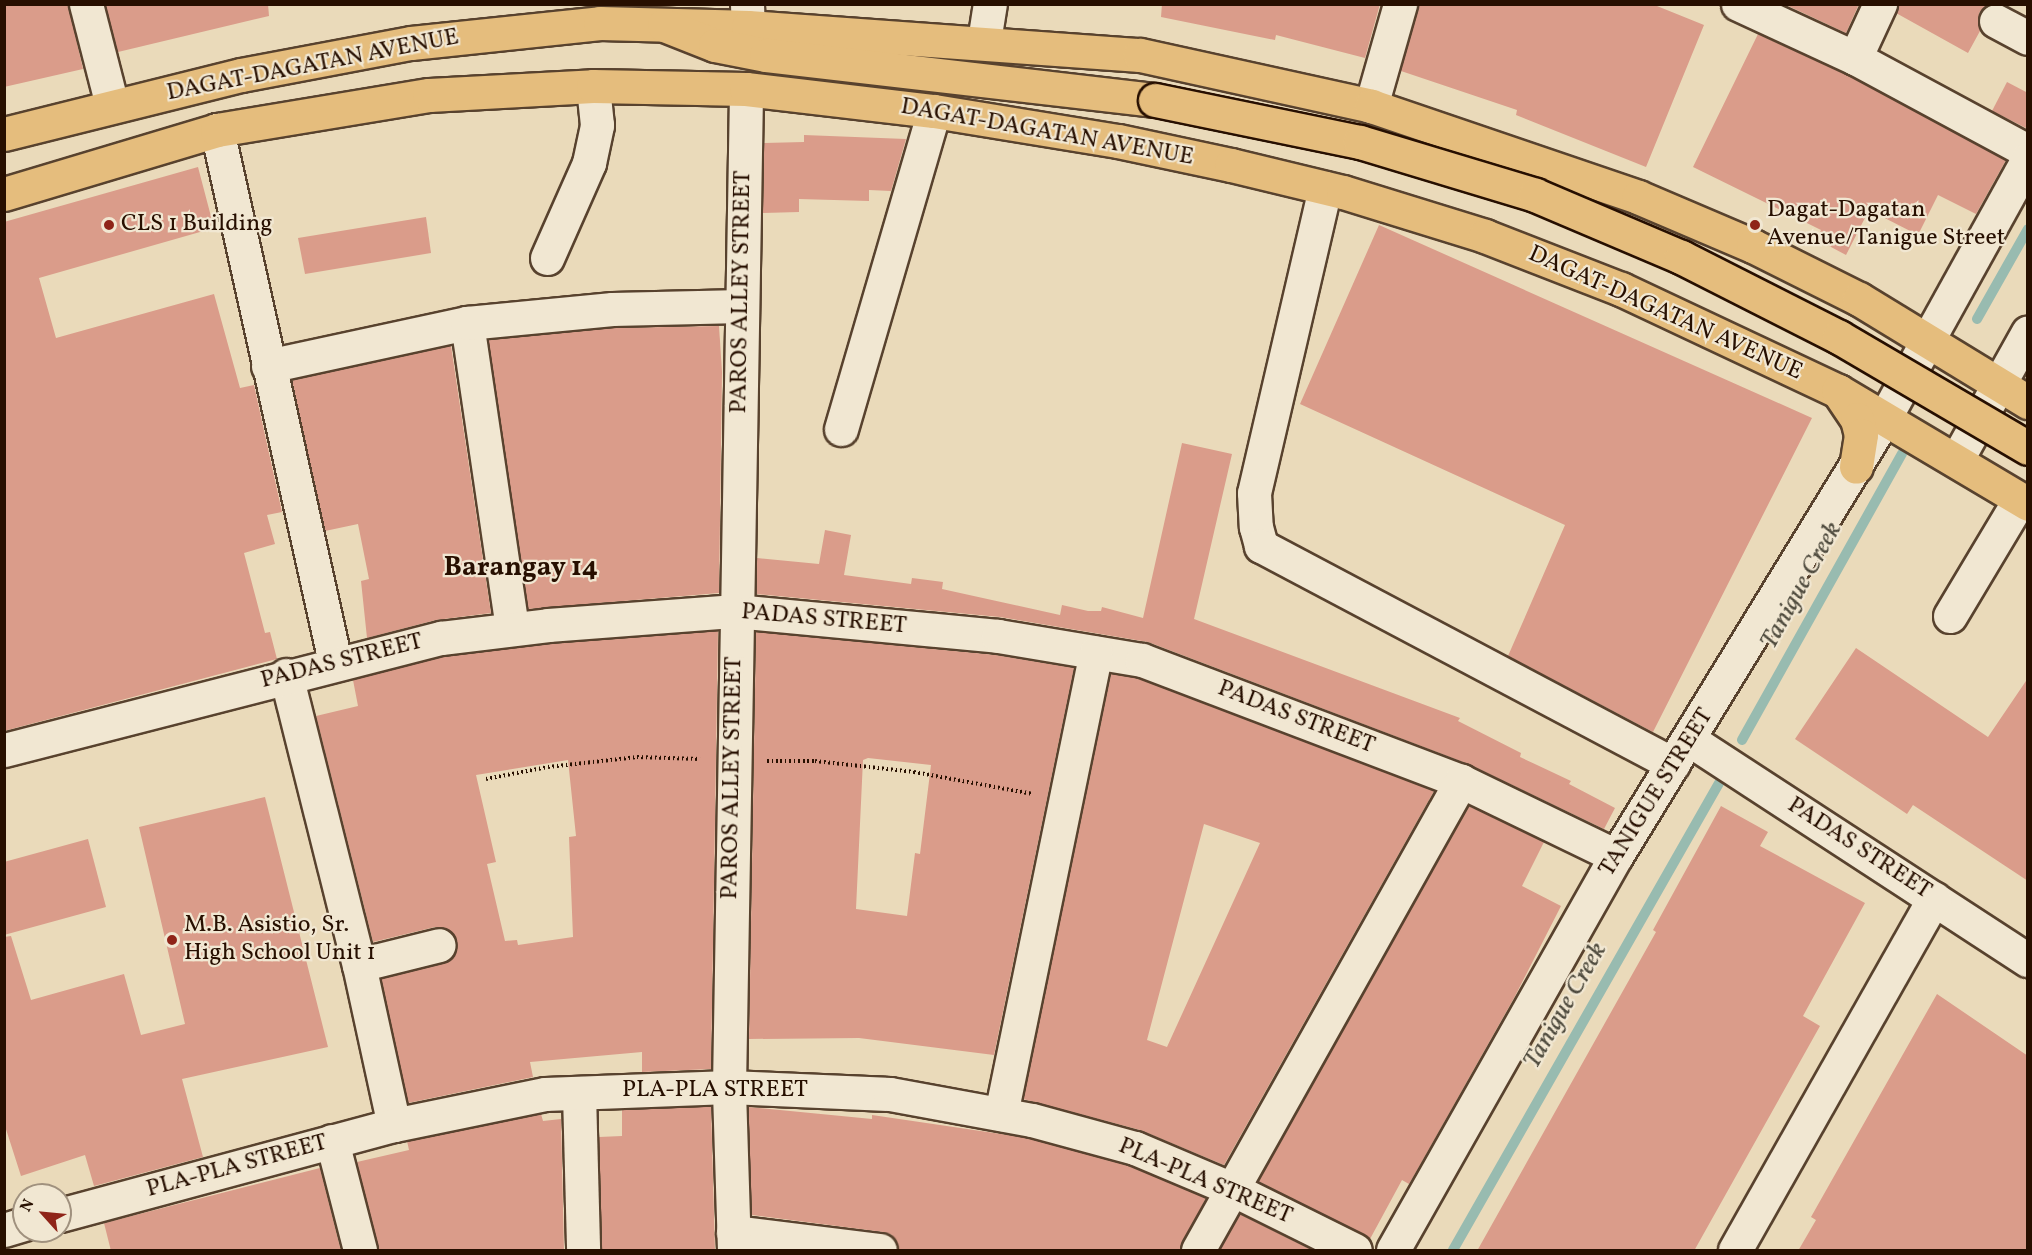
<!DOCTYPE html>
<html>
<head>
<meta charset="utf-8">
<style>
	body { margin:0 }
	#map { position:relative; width:2032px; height:1255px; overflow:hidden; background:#eadaba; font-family:Vollkorn,serif }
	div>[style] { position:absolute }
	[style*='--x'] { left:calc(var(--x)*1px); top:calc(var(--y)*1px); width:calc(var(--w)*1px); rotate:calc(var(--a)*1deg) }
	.stream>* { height:10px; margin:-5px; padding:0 5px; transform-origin:5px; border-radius:5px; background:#98bbb0 }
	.building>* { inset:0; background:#da9c8a }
	.path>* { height:4px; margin-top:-2px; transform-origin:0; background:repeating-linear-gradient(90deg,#270f00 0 1.5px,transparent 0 4.5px) }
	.roads { filter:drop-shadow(2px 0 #58422e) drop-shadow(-2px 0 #58422e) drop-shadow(0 2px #58422e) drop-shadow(0 -2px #58422e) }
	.minor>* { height:33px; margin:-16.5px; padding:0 16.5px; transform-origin:16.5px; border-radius:16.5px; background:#f1e7d2 }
	.major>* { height:33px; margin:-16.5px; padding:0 16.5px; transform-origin:16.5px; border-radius:16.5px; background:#e5bd7d }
	.highway>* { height:33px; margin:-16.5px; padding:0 16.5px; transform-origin:16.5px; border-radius:16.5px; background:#e5bd7d }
	.bridges { filter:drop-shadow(2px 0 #270f00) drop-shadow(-2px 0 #270f00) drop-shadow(0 2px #270f00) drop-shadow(0 -2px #270f00) }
	.highway-bridge>* { height:33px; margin:-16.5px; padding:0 16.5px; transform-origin:16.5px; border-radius:16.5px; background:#e5bd7d }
	.dots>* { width:16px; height:16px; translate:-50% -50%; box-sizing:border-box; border:3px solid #f1e7d2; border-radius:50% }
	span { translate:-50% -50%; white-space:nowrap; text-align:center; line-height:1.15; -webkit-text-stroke:4.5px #f1e7d2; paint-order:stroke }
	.street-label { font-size:24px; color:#270f00 }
	.poi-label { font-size:24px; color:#270f00 }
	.left { translate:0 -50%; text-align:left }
	.water-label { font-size:26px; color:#4f4b3e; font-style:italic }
	.quarter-label { font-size:27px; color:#270f00; font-weight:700 }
	.frame { position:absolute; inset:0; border:6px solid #270f00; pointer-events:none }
	.north { position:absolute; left:12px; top:1183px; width:60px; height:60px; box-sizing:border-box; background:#f1e7d2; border:2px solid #a0917e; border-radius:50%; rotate:297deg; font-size:16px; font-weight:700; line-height:24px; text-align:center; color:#270f00 }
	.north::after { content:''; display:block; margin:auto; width:21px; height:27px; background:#8f2418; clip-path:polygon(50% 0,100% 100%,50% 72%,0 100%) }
</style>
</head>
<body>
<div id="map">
	<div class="stream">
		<i style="--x:1977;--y:319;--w:103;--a:-60.5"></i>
		<i style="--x:1742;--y:740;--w:328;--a:-60.8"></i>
		<i style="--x:1453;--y:1250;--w:537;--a:-60.33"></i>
	</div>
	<div class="building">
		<i style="clip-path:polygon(4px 4px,68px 4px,83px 69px,4px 87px)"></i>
		<i style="clip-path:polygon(105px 4px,268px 4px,269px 16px,118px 52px)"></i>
		<i style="clip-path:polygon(1162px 4px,1380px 4px,1365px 58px,1276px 35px,1275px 40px,1161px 17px)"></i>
		<i style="clip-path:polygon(1418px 4px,1652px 4px,1704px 25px,1646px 167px,1516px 115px,1517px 110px,1401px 71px)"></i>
		<i style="clip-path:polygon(1784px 4px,1859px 4px,1846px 33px)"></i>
		<i style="clip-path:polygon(1898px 4px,1988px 4px,1979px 13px,1980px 31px,1968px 53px,1896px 13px)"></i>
		<i style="clip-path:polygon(1758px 34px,1847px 75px,2006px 160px,1976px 214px,1938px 195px,1918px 235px,1869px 210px,1846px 255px,1816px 239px,1821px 230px,1693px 167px)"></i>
		<i style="clip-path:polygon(2007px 82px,2028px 93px,2028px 129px,1992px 111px)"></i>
		<i style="clip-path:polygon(804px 135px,906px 139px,891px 191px,869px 190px,869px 201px,799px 199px,799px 212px,763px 213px,764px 143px,804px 142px)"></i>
		<i style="clip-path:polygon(198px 167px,214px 228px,39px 278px,56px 338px,214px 294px,240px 388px,254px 385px,282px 512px,267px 515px,275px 544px,244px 553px,265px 633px,270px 632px,277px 659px,4px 731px,4px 222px)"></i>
		<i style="clip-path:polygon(426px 217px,431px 253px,305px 274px,298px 238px)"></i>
		<i style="clip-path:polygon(1379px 225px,1812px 418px,1653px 732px,1508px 656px,1565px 525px,1300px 404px)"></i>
		<i style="clip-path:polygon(719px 326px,722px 372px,719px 593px,528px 609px,488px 340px,613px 328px)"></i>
		<i style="clip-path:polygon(451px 346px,491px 613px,436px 620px,367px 638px,361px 581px,369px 579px,358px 524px,325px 531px,292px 380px)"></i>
		<i style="clip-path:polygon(1182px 443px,1232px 454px,1194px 619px,1460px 718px,1458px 721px,1521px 753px,1520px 757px,1571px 781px,1569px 784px,1615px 808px,1604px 829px,1468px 764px,1148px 642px,1000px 617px,756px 594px,757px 558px,819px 564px,825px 530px,851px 535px,844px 575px,911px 584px,912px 578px,943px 582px,942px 589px,1060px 615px,1062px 605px,1088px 611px,1101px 611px,1102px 607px,1143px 618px)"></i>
		<i style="clip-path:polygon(evenodd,718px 631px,711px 1069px,642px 1072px,642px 1052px,530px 1062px,533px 1077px,408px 1103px,381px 979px,444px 963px,452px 958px,457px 941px,452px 932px,435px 927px,373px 942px,316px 716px,358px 706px,353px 680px,444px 656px,550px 644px,718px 631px,568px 760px,576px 836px,569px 837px,573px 937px,518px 945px,517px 940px,505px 941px,487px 864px,496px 862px,476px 775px,568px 760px)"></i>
		<i style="clip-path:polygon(evenodd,756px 632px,996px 655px,1074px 668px,994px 1055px,859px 1038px,749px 1039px,756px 632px,868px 758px,931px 765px,920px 854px,915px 853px,907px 916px,856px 909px,863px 760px,868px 758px)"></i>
		<i style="clip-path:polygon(1856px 648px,1988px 737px,2028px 678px,2028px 881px,1913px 805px,1907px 814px,1795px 739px)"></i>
		<i style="clip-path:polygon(evenodd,1111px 674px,1137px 678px,1434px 791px,1224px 1165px,1140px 1130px,1023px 1099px,1111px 674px,1204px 824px,1260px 843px,1167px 1047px,1147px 1040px,1204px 824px)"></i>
		<i style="clip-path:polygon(265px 797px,328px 1047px,182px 1079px,203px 1157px,94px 1186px,85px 1155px,21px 1176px,4px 1123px,4px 937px,11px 936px,31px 1000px,124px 974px,141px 1035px,185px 1024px,139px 827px)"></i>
		<i style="clip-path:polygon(1469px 806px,1544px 842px,1522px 886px,1561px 906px,1514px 998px,1425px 1156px,1409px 1184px,1402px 1180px,1370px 1239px,1258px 1181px)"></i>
		<i style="clip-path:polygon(1721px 806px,1768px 832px,1760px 846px,1865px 903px,1803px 1016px,1820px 1026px,1694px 1251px,1477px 1251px,1656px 932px,1653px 930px)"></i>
		<i style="clip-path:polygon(88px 839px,106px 907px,4px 935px,4px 862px)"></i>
		<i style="clip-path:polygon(1937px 994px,2028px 1056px,2028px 1251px,1798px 1251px,1816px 1220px,1811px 1217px)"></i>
		<i style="clip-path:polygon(711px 1106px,715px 1251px,602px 1251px,599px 1137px,622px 1136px,622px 1110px)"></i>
		<i style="clip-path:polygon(748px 1107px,872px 1119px,872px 1115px,1028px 1138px,1129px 1166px,1206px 1198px,1179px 1251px,898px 1251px,892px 1235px,883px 1232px,752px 1215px)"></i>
		<i style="clip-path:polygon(541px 1114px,543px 1121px,561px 1119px,564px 1251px,378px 1251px,357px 1162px,409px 1150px,407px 1141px)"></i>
		<i style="clip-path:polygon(320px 1168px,341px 1251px,111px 1251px,104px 1223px)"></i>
		<i style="clip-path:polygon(1240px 1214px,1314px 1251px,1219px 1251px)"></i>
	</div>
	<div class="path">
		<i style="--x:767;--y:761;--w:48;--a:0"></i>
		<i style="--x:815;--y:761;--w:100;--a:6.3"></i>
		<i style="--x:914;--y:772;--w:121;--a:10.5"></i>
		<i style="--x:486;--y:779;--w:63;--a:-11"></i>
		<i style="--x:548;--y:767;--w:90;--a:-6.4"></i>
		<i style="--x:637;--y:757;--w:63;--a:1.8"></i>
	</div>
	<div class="roads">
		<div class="minor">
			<i style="--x:86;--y:4;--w:104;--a:75.6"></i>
			<i style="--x:747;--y:4;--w:23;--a:88"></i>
			<i style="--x:1738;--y:4;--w:129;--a:24.8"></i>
			<i style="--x:1855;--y:58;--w:196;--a:28.3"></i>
			<i style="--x:1996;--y:21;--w:36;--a:28"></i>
			<i style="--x:984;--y:41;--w:37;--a:-81"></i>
			<i style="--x:1855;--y:58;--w:60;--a:-65.2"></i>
			<i style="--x:1371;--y:106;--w:106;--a:-74.1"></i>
			<i style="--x:217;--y:130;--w:545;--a:77.49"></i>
			<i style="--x:1325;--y:188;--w:313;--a:103.1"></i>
			<i style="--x:1254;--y:493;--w:34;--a:87"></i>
			<i style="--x:1256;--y:527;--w:20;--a:75"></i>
			<i style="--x:1261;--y:546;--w:466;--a:27.9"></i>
			<i style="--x:547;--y:258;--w:104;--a:-66.1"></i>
			<i style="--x:589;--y:163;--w:39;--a:-78"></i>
			<i style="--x:597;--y:125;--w:39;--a:-96"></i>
			<i style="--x:467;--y:323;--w:309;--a:81.6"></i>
			<i style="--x:268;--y:366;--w:204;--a:-12.2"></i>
			<i style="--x:467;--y:323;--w:146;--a:-5.5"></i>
			<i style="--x:612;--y:309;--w:130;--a:-1.3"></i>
			<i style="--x:841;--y:429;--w:331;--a:-73.7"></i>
			<i style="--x:1957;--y:459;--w:145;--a:-60.8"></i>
			<i style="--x:1950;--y:616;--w:136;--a:-59.1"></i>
			<i style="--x:286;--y:675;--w:299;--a:75.9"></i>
			<i style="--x:359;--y:965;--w:164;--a:77.7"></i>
			<i style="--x:1690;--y:740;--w:403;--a:33.1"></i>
			<i style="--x:4;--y:750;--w:451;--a:-14.4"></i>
			<i style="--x:441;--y:638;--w:108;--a:-6.9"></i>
			<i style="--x:548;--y:625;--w:188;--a:-4.3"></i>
			<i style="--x:735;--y:611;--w:264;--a:5.4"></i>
			<i style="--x:998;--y:636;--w:146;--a:9.5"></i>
			<i style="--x:1142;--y:660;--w:341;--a:20.8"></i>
			<i style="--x:1461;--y:781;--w:172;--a:25.8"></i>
			<i style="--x:359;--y:965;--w:82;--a:-14"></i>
			<i style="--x:579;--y:1093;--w:157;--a:88.5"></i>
			<i style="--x:1001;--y:1114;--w:471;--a:-78.4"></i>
			<i style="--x:332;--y:1141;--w:113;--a:75.6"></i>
			<i style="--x:60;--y:1215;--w:346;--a:-15.1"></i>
			<i style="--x:394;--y:1125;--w:154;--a:-11.6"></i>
			<i style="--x:545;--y:1094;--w:184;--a:-2.2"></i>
			<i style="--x:729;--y:1087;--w:161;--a:2.5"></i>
			<i style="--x:890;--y:1094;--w:144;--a:10.4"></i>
			<i style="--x:1032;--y:1120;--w:107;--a:15.2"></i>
			<i style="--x:1135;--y:1148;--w:105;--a:22.9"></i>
			<i style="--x:1232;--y:1189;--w:137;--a:26.4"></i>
			<i style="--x:4;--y:1230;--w:21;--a:-17"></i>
			<i style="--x:733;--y:1232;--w:148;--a:7"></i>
			<i style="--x:734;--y:1250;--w:163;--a:-91.8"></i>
			<i style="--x:729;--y:1087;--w:998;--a:-89.02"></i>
			<i style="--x:1198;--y:1250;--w:538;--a:-60.72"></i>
			<i style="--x:1393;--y:1250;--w:453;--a:-60.5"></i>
			<i style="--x:1616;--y:856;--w:515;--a:-58.5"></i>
			<i style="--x:1885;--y:417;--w:295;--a:-61"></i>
			<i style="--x:1735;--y:1250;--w:404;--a:-60.5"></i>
		</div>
		<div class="major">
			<i style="--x:4;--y:134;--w:244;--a:-14"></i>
			<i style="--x:241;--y:75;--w:173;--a:-10.7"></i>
			<i style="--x:411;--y:43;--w:190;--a:-6"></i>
			<i style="--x:600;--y:23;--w:148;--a:1.5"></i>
			<i style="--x:748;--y:27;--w:393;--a:4.1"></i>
			<i style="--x:1140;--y:55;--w:237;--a:12.4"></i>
			<i style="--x:1371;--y:106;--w:282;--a:18.8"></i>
			<i style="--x:1638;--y:197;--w:125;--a:23.1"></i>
			<i style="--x:1753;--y:246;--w:119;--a:26.6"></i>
			<i style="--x:1859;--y:299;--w:198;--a:31.4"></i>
			<i style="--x:4;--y:194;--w:222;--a:-16.7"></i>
			<i style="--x:217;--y:130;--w:215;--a:-9.4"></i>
			<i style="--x:429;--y:95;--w:164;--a:-3.1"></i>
			<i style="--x:593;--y:86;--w:153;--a:1.1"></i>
			<i style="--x:746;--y:89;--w:189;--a:6.7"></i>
			<i style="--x:934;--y:111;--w:186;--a:9.3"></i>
			<i style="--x:1118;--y:141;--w:116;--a:12"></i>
			<i style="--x:1231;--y:165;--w:115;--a:13.6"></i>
			<i style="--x:1343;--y:192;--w:149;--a:17.2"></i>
			<i style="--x:1485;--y:236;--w:146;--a:21.3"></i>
			<i style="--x:1621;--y:289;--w:240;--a:25.2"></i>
			<i style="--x:1838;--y:391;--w:221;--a:30.7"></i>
			<i style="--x:1838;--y:391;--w:34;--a:56"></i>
			<i style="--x:1857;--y:419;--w:16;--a:76"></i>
			<i style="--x:1861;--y:435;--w:32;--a:99"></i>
		</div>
		<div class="highway">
			<i style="--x:664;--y:25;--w:55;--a:21.4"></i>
			<i style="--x:715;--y:45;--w:52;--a:11.1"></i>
			<i style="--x:766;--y:55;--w:392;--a:6.6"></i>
		</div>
	</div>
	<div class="bridges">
		<div class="highway-bridge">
			<i style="--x:1155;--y:100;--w:209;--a:11.6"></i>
			<i style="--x:1360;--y:142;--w:183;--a:16.8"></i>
			<i style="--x:1535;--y:195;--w:159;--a:23"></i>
			<i style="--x:1681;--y:257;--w:177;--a:26.9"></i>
			<i style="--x:1839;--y:337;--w:219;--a:30.4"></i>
		</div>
	</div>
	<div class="dots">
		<i style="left:109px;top:225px;background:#8f2418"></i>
		<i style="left:1755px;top:225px;background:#8f2418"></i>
		<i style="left:172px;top:940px;background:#8f2418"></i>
	</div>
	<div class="street-label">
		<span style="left:313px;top:66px;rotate:-11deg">DAGAT-DAGATAN AVENUE</span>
		<span style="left:1047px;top:133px;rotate:10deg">DAGAT-DAGATAN AVENUE</span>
		<span style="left:742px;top:292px;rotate:-89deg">PAROS ALLEY STREET</span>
		<span style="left:1665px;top:314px;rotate:24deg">DAGAT-DAGATAN AVENUE</span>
		<span style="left:824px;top:620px;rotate:5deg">PADAS STREET</span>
		<span style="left:342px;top:662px;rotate:-14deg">PADAS STREET</span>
		<span style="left:1296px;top:718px;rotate:21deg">PADAS STREET</span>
		<span style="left:733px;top:778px;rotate:-89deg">PAROS ALLEY STREET</span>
		<span style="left:1657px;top:793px;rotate:-58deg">TANIGUE STREET</span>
		<span style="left:1859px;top:849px;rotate:33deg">PADAS STREET</span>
		<span style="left:715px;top:1091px">PLA-PLA STREET</span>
		<span style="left:237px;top:1167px;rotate:-15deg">PLA-PLA STREET</span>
		<span style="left:1205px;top:1182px;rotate:23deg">PLA-PLA STREET</span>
	</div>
	<div class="poi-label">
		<span class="left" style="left:1767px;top:225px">Dagat-Dagatan<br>Avenue/Tanigue Street</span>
		<span class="left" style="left:121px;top:225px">CLS 1 Building</span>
		<span class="left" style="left:184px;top:940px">M.B. Asistio, Sr.<br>High School Unit 1</span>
	</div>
	<div class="water-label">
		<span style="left:1802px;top:586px;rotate:-61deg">Tanigue Creek</span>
		<span style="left:1566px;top:1006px;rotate:-60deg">Tanigue Creek</span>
	</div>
	<div class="quarter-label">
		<span style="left:521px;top:569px">Barangay 14</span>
	</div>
	<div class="frame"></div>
	<div class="north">N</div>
</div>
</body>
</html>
